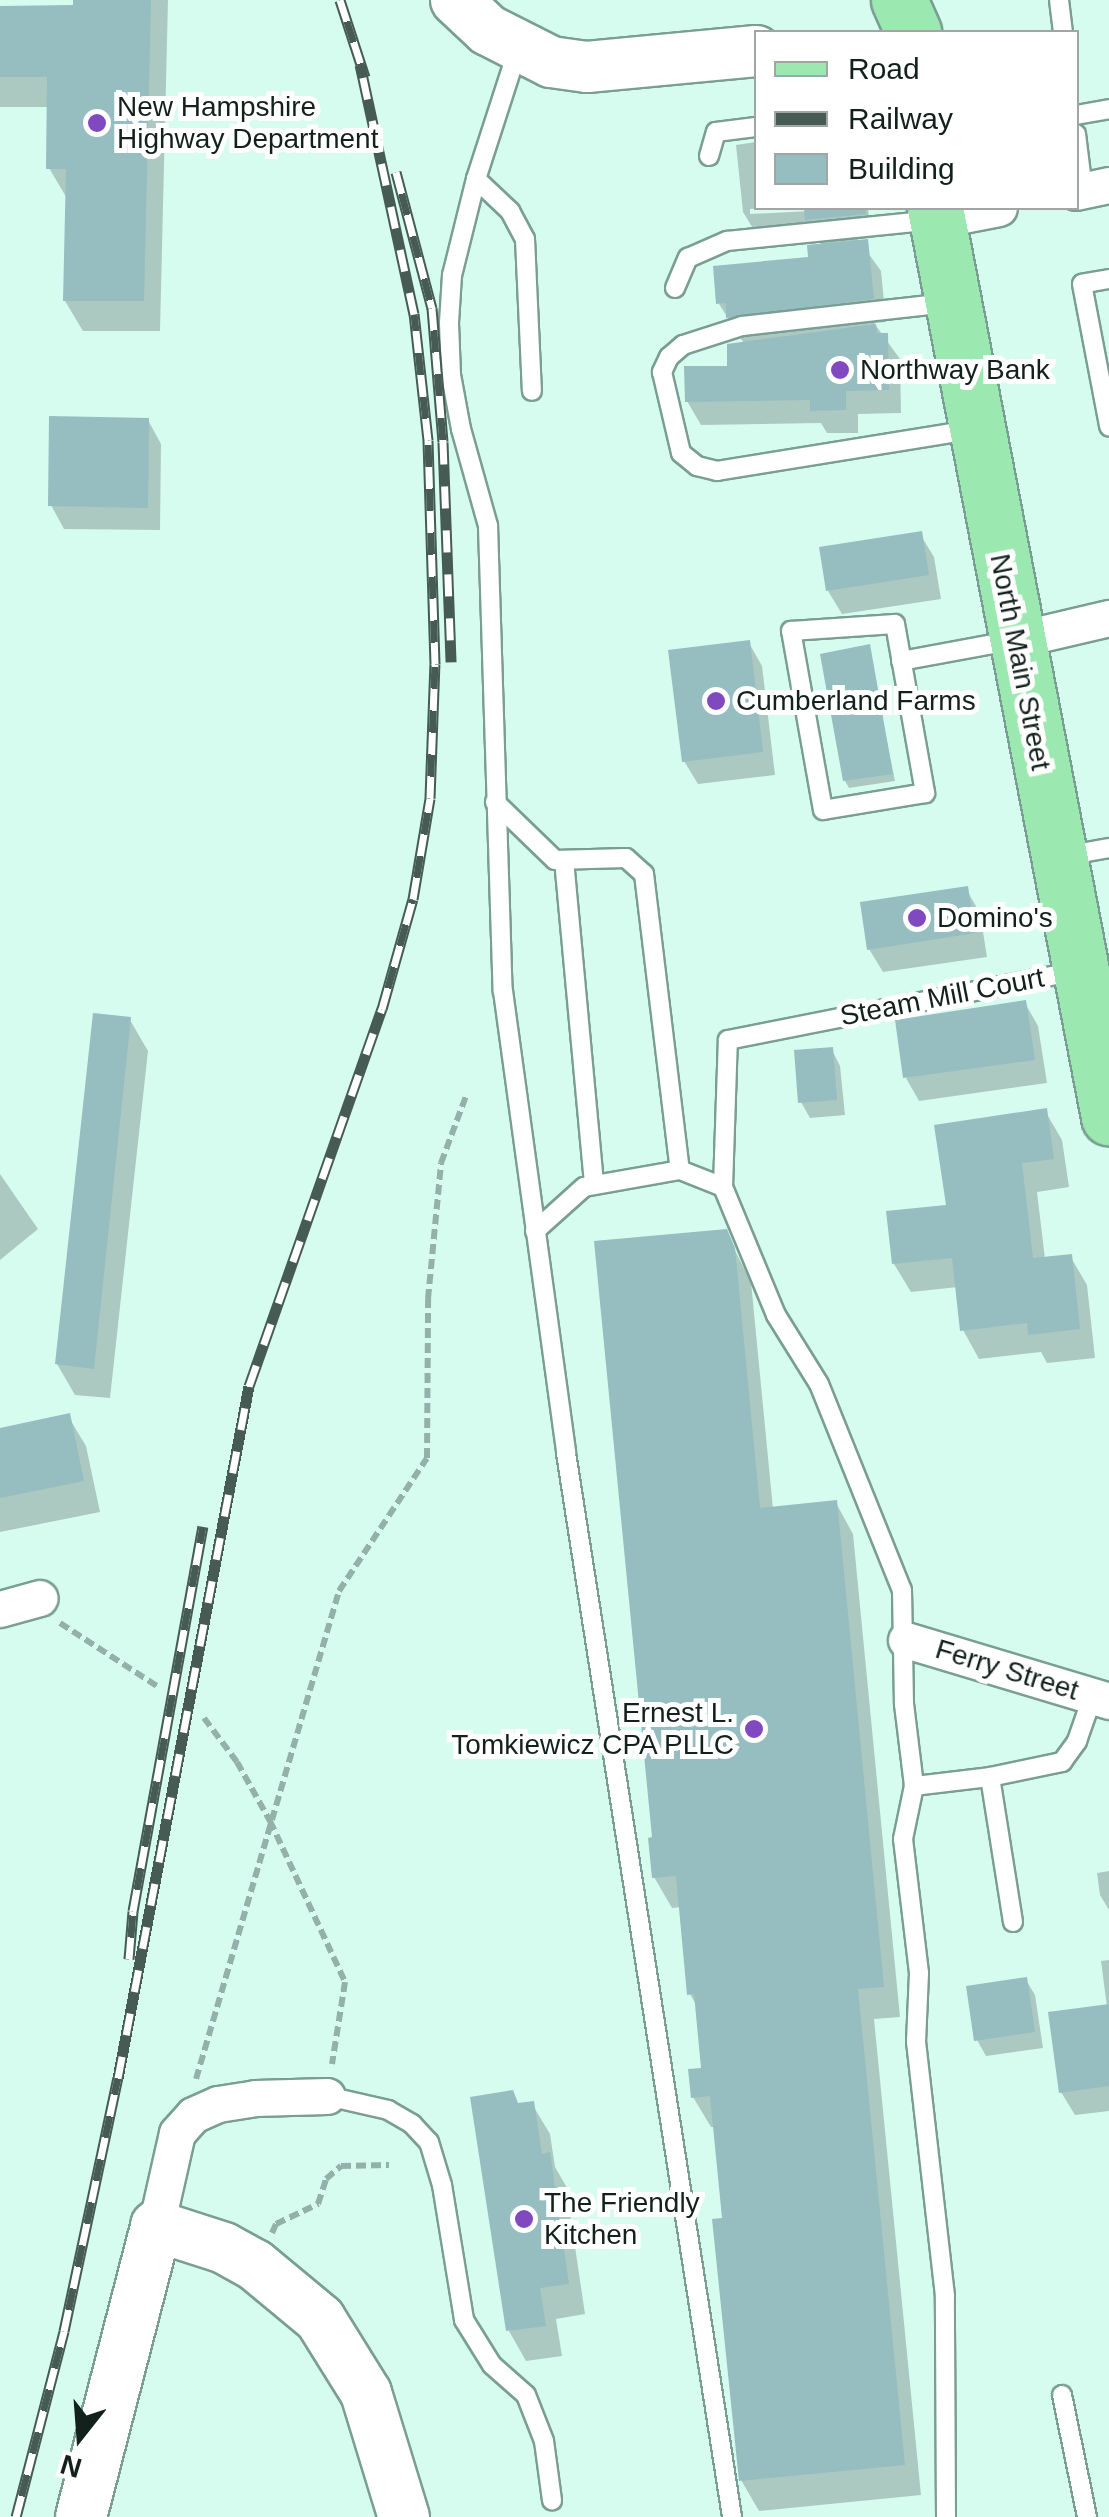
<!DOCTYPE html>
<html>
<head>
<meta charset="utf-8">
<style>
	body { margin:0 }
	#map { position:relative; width:1109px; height:2517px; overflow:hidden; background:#d6fcf0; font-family:Helvetica,sans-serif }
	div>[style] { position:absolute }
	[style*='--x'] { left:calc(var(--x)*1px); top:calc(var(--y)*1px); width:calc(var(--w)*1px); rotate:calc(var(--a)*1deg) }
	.shadow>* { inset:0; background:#0003 }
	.building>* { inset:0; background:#96bdbf }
	.path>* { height:6px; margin-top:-3px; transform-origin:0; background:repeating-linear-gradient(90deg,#93b1a8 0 10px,transparent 0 15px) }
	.roads { filter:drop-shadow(2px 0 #7a9e93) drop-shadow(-2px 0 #7a9e93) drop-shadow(0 2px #7a9e93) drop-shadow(0 -2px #7a9e93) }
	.lane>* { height:18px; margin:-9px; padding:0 9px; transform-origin:9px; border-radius:9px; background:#fff }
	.street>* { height:35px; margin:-17.5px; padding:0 17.5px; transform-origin:17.5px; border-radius:17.5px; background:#fff }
	.secondary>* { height:50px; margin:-25px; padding:0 25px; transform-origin:25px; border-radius:25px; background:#fff }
	.primary>* { height:55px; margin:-27.5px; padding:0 27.5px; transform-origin:27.5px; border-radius:27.5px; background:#9be9b0 }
	.rail>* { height:11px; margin-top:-5.5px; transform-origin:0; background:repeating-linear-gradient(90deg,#fff 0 22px,#475b55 0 44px); box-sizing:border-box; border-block:2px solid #475b55 }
	.dots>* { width:28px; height:28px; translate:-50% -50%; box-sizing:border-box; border:5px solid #fff; border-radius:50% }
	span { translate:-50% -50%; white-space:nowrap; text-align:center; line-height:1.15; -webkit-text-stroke:10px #fff; paint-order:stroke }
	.poi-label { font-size:28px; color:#13211d }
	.left { translate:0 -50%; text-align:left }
	.right { translate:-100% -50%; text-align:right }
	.street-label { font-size:28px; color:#13211d }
	.legend { position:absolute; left:754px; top:30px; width:325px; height:180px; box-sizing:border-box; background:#fff; border:2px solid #a1a6a5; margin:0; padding:12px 18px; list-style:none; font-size:30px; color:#13211d }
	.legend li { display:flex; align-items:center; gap:20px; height:50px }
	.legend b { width:50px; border:2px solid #a1a6a5 }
	.north { position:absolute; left:30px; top:2387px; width:100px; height:100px; -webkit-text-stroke:8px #fff; paint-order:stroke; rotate:197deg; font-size:28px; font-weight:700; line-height:40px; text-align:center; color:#13211d }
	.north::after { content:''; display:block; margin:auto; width:35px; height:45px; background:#13211d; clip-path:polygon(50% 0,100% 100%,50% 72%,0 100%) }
</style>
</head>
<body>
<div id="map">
	<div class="shadow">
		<i style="clip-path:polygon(75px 0,168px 0,160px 331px,83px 331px,65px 301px,68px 200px,49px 168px,49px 107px,0 107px,0 9px,75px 7px)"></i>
		<i style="clip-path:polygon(756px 142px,756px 208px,766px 208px,750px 209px,750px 214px,868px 208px,871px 238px,858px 239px,881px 271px,886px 322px,874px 323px,900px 359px,901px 413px,858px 414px,858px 433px,827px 433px,821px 423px,701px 425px,687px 401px,730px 368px,729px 346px,743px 342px,719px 304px,810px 259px,822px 246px,813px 230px,757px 235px,743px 212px,736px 145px)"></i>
		<i style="clip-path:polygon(148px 420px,161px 444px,160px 530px,64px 529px,51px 505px)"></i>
		<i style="clip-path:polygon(920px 534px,934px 557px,941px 599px,842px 614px,828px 591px)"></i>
		<i style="clip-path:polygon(749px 643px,762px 666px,775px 775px,698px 784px,684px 761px)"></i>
		<i style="clip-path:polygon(868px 647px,895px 781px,849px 788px,845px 781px)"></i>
		<i style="clip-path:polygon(966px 889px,980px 913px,987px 957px,883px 972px,869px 949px)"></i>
		<i style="clip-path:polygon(1025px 1003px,1038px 1026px,1047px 1083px,919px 1101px,906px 1078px)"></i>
		<i style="clip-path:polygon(130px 1020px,148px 1051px,110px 1398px,75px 1395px,57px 1364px)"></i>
		<i style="clip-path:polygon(832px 1050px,840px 1066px,845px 1115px,810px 1118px,801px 1102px)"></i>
		<i style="clip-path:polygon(1045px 1111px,1062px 1140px,1069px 1187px,1037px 1192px,1045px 1259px,1070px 1256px,1087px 1285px,1095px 1358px,1047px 1363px,1041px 1352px,979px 1359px,963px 1330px,958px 1287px,911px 1292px,894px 1264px)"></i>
		<i style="clip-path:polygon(0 1174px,38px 1229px,0 1260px)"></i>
		<i style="clip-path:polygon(725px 1231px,751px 1282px,773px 1509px,836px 1503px,853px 1534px,900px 2017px,874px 2019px,921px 2495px,759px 2511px,741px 2480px,716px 2127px,711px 2127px,693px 2097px,704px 2071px,698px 2008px,690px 1994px,681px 1907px,672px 1908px,654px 1877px,654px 1839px)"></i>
		<i style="clip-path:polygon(68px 1416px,86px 1446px,100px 1512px,0 1532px,0 1430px)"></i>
		<i style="clip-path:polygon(1109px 1871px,1109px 1910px,1100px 1895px,1097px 1873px)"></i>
		<i style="clip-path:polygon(1109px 1960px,1109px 2111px,1075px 2115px,1061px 2092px,1107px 2007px,1101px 1961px)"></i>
		<i style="clip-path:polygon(1026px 1980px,1035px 1995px,1043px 2048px,986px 2056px,977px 2040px)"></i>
		<i style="clip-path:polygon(532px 2104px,550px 2134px,555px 2167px,566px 2186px,585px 2314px,556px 2319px,562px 2356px,526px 2361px,509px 2331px)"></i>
	</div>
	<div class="building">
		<i style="clip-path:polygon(73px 0,151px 0,144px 301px,63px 301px,66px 169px,46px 169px,47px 77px,0 77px,0 6px,73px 5px)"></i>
		<i style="clip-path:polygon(804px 208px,865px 208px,866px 214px,805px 220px)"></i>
		<i style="clip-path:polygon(868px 239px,874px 299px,726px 318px,726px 303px,716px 304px,713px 266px,808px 257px,807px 245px)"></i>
		<i style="clip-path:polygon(876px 324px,877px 333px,888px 333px,889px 390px,846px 391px,846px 410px,810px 411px,810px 400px,685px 402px,684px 366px,727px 366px,727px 344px)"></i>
		<i style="clip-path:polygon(49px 416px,149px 418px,148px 508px,48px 506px)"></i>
		<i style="clip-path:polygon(922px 531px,929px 575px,826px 591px,819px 547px)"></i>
		<i style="clip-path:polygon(750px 640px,763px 752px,682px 762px,668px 650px)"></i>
		<i style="clip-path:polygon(870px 644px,893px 774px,843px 781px,820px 654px)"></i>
		<i style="clip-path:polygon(968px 886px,975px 933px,867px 950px,860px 902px)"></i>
		<i style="clip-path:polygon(1026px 1000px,1035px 1060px,903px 1078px,895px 1020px)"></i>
		<i style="clip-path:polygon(93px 1013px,131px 1017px,94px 1369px,55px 1364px)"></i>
		<i style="clip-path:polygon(833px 1047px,837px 1100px,798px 1103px,794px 1050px)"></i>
		<i style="clip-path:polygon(1047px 1108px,1054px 1159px,1022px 1163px,1033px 1258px,1072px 1254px,1080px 1329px,1028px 1335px,1027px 1323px,960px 1331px,952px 1258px,892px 1264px,886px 1211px,946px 1205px,934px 1125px)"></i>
		<i style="clip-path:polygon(727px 1229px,735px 1248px,760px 1508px,837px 1500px,884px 1987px,858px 1989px,905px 2465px,739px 2481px,712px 2219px,722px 2218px,710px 2096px,691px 2098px,688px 2069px,701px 2068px,694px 1994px,687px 1995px,676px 1876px,652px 1878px,648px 1838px,652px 1837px,594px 1241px)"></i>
		<i style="clip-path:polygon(70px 1413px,84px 1481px,0 1498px,0 1428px)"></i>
		<i style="clip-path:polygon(1027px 1977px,1035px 2032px,974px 2041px,966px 1986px)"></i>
		<i style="clip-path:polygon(1109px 2004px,1109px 2086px,1059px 2093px,1048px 2012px)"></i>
		<i style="clip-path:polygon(513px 2090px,518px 2103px,534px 2101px,542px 2154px,550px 2152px,569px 2284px,540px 2288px,546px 2326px,506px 2331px,470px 2097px)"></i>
	</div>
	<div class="path">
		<i style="--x:60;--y:1623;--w:116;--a:33"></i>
		<i style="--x:204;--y:1718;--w:55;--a:53.1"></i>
		<i style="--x:237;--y:1762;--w:68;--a:60.8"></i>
		<i style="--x:270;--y:1821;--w:178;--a:65"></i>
		<i style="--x:345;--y:1982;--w:83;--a:99"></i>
		<i style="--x:196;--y:2079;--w:509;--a:-73.67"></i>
		<i style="--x:339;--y:1591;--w:159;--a:-56.5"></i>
		<i style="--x:427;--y:1458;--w:159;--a:-89.6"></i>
		<i style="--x:428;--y:1299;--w:137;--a:-84.5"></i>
		<i style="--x:441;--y:1163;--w:72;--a:-69.5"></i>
		<i style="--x:272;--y:2233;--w:10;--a:-66"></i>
		<i style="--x:276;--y:2224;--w:47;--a:-25.5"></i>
		<i style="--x:318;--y:2204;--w:26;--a:-72"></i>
		<i style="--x:326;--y:2179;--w:20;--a:-41"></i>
		<i style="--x:341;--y:2166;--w:48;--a:-1.2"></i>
	</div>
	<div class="roads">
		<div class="lane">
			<i style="--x:1059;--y:0;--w:32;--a:83"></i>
			<i style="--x:518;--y:49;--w:137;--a:107.9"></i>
			<i style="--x:476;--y:179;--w:47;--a:43.3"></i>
			<i style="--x:510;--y:211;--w:32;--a:62"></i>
			<i style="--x:525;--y:239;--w:152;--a:87.4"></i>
			<i style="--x:1076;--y:115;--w:34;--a:-10"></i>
			<i style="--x:1076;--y:134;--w:56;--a:82.9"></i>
			<i style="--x:709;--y:156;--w:25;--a:-74"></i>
			<i style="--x:716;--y:132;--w:40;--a:-7.1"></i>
			<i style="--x:476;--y:179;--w:99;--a:104"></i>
			<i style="--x:452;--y:275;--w:48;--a:93.6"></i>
			<i style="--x:449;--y:323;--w:52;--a:87.8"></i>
			<i style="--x:451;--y:375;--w:55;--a:79.5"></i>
			<i style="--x:461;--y:429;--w:101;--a:74.4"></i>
			<i style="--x:488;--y:526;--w:465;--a:88.2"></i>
			<i style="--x:503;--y:991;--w:466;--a:82.2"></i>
			<i style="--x:566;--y:1453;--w:1077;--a:81.13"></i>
			<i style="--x:1109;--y:279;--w:27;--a:170"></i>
			<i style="--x:1082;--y:284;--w:145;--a:79.2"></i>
			<i style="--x:675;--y:288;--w:33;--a:-67"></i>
			<i style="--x:688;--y:258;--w:43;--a:-23.6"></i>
			<i style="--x:727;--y:241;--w:206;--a:-5.8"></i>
			<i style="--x:947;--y:303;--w:206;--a:173.6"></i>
			<i style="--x:742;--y:326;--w:62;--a:162.1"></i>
			<i style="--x:683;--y:345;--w:18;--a:139"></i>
			<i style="--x:669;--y:357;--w:17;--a:115"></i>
			<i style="--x:662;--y:372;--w:83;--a:76.8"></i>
			<i style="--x:681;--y:453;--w:21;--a:39"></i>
			<i style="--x:697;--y:466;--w:21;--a:14"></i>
			<i style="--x:717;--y:471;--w:256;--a:-9.2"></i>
			<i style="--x:895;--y:624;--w:172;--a:79.9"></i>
			<i style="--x:925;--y:793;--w:103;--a:170.5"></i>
			<i style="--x:823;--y:810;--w:182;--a:-100.1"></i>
			<i style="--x:791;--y:631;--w:104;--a:-3.9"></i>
			<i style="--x:901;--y:661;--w:115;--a:-10.5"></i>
			<i style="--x:495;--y:802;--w:83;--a:44"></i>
			<i style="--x:555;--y:860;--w:71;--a:-1.6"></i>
			<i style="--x:626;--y:858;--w:24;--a:42"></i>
			<i style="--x:644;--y:874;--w:298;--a:83.1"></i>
			<i style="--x:680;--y:1170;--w:97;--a:170"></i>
			<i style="--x:584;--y:1187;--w:66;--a:138.1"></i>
			<i style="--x:1064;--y:856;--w:46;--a:-10.1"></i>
			<i style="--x:564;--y:860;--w:326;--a:84.7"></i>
			<i style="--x:680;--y:1170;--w:46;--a:21.6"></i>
			<i style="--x:723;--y:1187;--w:139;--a:67.5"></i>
			<i style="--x:776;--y:1315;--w:81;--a:58.1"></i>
			<i style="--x:819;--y:1384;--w:222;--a:68.1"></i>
			<i style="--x:902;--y:1590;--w:114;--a:89"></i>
			<i style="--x:904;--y:1704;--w:83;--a:83"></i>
			<i style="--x:723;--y:1187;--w:147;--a:-88.1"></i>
			<i style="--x:728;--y:1040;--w:354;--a:-11.2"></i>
			<i style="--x:1013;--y:1922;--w:147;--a:-99"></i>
			<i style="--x:990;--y:1777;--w:74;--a:-11.8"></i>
			<i style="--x:1062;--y:1762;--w:26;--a:-54"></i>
			<i style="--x:1077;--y:1741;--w:49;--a:-70.8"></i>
			<i style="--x:327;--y:2096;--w:63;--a:12.9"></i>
			<i style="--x:388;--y:2110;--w:28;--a:30"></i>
			<i style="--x:412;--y:2124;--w:25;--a:47"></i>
			<i style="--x:429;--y:2142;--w:45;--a:73.2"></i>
			<i style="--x:442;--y:2185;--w:137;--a:80.7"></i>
			<i style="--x:464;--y:2320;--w:53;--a:58.1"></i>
			<i style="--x:492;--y:2365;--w:45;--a:41.4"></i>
			<i style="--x:526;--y:2395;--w:49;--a:68.6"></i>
			<i style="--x:544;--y:2441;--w:60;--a:82.3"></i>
			<i style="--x:1062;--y:2395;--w:125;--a:78.4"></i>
			<i style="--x:946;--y:2517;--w:221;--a:-90.3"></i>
			<i style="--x:945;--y:2296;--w:256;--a:-96.5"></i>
			<i style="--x:916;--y:2042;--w:69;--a:-87.5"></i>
			<i style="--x:919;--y:1973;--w:135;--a:-96.8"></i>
			<i style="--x:903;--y:1839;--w:54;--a:-78.3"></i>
			<i style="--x:914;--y:1786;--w:77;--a:-6.8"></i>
		</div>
		<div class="street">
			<i style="--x:1076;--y:192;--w:34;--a:-12"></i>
			<i style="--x:937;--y:220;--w:63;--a:-11"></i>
			<i style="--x:1015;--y:640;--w:97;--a:-13.2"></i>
			<i style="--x:0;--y:1609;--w:41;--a:-15.4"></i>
			<i style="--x:906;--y:1640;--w:212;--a:16.7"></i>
			<i style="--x:156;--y:2226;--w:95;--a:-77.3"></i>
			<i style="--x:177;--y:2133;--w:24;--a:-48"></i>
			<i style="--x:193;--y:2115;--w:27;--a:-24"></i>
			<i style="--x:218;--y:2104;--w:37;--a:-9"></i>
			<i style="--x:255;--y:2098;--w:72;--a:-1.6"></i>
		</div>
		<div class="secondary">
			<i style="--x:456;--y:0;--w:44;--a:43.2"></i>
			<i style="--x:488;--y:30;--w:71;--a:26.9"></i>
			<i style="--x:551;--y:62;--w:36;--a:8"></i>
			<i style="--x:587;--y:67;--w:170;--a:-5.4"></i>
			<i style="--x:81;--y:2517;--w:301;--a:-75.5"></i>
			<i style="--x:156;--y:2226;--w:71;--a:17.9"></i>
			<i style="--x:224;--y:2248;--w:35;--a:29"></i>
			<i style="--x:255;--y:2265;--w:85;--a:39.7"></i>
			<i style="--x:320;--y:2319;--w:87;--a:58.1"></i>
			<i style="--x:366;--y:2393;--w:130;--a:73"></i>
		</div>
		<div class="primary">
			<i style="--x:899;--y:0;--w:35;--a:66"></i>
			<i style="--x:935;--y:208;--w:926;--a:79.16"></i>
		</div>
	</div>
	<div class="rail">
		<i style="--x:340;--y:0;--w:81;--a:72"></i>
		<i style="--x:396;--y:172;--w:141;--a:75.2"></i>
		<i style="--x:432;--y:308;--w:134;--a:85.3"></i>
		<i style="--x:443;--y:442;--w:220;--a:87.9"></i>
		<i style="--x:129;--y:1959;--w:48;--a:-85.2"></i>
		<i style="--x:133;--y:1911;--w:391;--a:-79.7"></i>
		<i style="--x:16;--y:2517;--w:192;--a:-75.5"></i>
		<i style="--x:64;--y:2331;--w:259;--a:-78"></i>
		<i style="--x:118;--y:2078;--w:704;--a:-79.28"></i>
		<i style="--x:249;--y:1386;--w:400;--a:-70.6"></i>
		<i style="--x:382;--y:1009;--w:114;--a:-74.3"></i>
		<i style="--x:413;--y:899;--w:102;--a:-80.4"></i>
		<i style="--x:430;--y:798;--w:134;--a:-87.9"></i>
		<i style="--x:435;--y:664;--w:224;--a:-91.8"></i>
		<i style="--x:428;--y:440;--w:127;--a:-96.3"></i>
		<i style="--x:414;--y:314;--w:255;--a:-102.2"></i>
	</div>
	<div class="dots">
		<i style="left:97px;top:123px;background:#8049c0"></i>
		<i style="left:840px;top:370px;background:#8049c0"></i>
		<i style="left:716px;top:701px;background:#8049c0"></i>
		<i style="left:917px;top:918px;background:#8049c0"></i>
		<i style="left:754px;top:1729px;background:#8049c0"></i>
		<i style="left:524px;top:2219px;background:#8049c0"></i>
	</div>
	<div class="poi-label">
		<span class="left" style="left:117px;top:123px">New Hampshire<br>Highway Department</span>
		<span class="left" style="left:860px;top:370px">Northway Bank</span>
		<span class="left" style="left:736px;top:701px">Cumberland Farms</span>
		<span class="left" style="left:937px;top:918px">Domino's</span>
		<span class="right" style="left:734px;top:1729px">Ernest L.<br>Tomkiewicz CPA PLLC</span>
		<span class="left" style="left:544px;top:2219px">The Friendly<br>Kitchen</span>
	</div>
	<div class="street-label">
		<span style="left:1020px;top:662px;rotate:79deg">North Main Street</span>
		<span style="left:942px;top:997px;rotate:-11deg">Steam Mill Court</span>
		<span style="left:1007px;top:1670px;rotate:17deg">Ferry Street</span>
	</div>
	<ul class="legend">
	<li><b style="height:12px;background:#9be9b0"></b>Road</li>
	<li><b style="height:12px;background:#475b55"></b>Railway</li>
	<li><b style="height:28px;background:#96bdbf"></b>Building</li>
	</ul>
	<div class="north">N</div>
</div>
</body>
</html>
